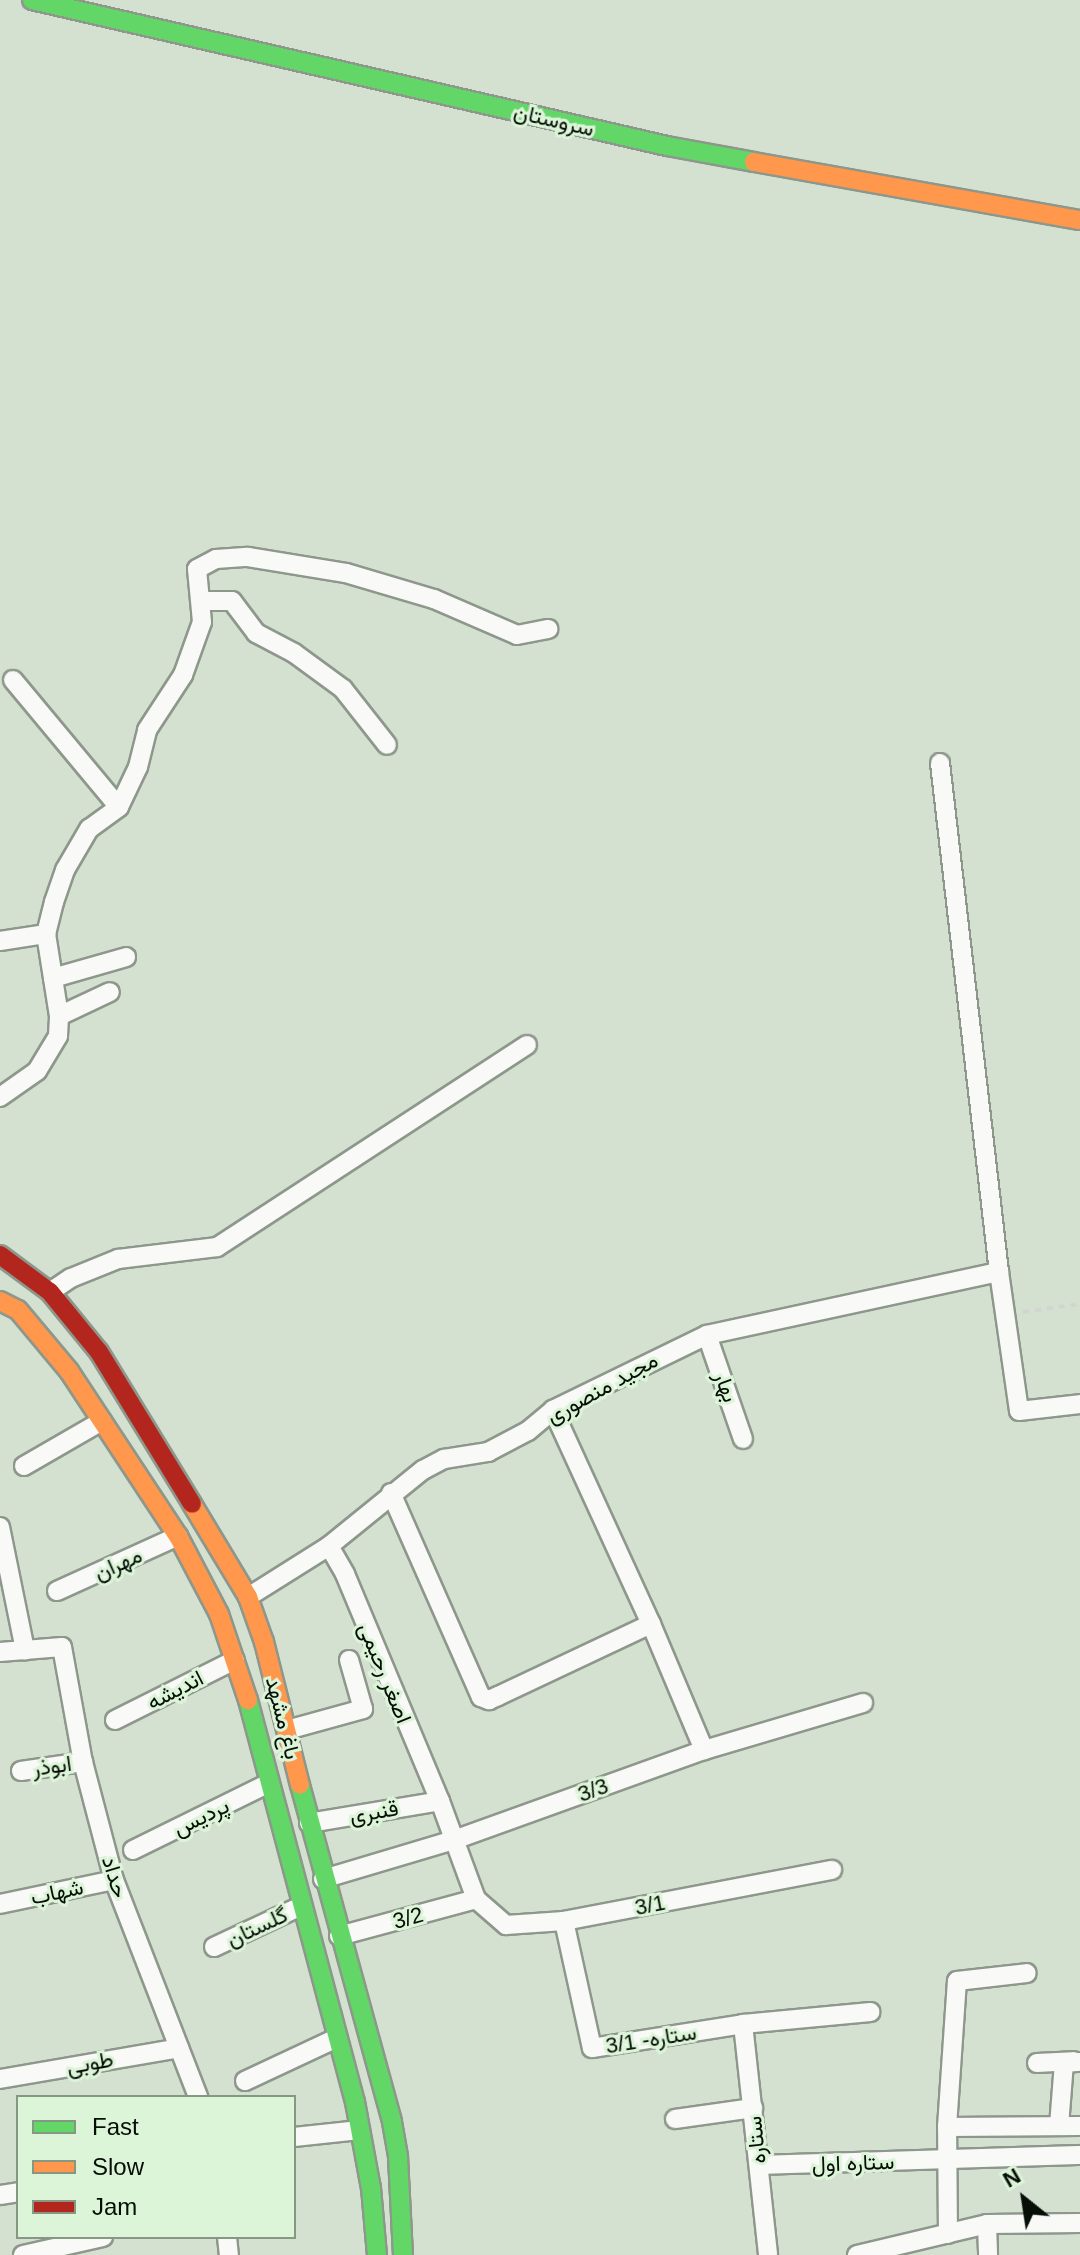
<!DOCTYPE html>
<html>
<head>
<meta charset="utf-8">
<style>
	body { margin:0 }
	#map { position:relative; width:1080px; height:2255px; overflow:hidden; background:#d4e1d1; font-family:Helvetica,Vazirmatn,sans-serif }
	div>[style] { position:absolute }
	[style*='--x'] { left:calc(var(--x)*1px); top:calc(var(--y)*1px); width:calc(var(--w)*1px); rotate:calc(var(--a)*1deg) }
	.path>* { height:4px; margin-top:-2px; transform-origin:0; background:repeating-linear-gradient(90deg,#d1d5d1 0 6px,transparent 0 12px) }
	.roads { filter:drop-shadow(2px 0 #8d978b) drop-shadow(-2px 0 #8d978b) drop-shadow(0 2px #8d978b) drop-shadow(0 -2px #8d978b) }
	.street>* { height:18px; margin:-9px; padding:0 9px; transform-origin:9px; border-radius:9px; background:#f9faf8 }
	.fast>* { height:18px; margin:-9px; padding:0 9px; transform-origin:9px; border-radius:9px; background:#63d668 }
	.slow>* { height:18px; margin:-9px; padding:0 9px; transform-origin:9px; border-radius:9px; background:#ff974d }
	.jam>* { height:18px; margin:-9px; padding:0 9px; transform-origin:9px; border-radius:9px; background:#b3261e }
	span { translate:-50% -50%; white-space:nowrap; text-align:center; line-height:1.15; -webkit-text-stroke:6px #dcf4d8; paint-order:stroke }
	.street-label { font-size:22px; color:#060e06 }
	.legend { position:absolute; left:16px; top:2095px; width:280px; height:144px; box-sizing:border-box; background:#dcf4d8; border:2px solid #869884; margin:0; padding:10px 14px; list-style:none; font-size:24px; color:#060e06 }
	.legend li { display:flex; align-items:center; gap:16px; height:40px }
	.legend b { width:40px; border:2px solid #869884 }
	.north { position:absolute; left:984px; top:2159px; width:80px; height:80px; -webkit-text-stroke:6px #dcf4d8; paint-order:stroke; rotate:330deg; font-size:22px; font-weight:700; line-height:32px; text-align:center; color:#060e06 }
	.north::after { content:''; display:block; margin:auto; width:28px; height:36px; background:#060e06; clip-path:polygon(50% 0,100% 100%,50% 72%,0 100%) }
</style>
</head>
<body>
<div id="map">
	<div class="path">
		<i style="--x:1023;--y:1312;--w:58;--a:-8"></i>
	</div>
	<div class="roads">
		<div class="street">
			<i style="--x:202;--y:601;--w:30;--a:0"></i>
			<i style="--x:232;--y:601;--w:40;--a:53"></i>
			<i style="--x:256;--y:633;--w:43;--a:27.8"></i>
			<i style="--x:294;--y:653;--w:61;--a:36.3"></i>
			<i style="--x:343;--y:689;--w:71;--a:51.8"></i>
			<i style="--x:13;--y:680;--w:165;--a:50.2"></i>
			<i style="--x:940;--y:763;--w:512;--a:83.39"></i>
			<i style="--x:999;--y:1272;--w:140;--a:81.8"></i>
			<i style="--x:1019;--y:1411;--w:61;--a:-6.5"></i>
			<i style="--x:0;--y:941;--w:47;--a:-8.7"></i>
			<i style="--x:53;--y:978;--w:76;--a:-16"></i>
			<i style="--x:59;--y:1016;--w:56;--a:-25.2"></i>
			<i style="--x:0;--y:1097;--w:45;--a:-35.1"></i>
			<i style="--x:37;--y:1071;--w:41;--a:-59"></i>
			<i style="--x:58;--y:1036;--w:20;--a:-87"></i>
			<i style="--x:59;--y:1016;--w:83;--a:-99"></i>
			<i style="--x:46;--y:934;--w:33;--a:-76"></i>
			<i style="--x:54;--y:902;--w:34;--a:-71"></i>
			<i style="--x:65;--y:870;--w:48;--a:-59.7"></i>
			<i style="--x:89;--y:829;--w:37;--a:-36"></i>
			<i style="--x:119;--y:807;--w:44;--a:-64.6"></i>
			<i style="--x:138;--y:767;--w:38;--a:-76"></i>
			<i style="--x:147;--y:730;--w:66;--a:-56.8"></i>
			<i style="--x:183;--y:675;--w:56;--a:-70.3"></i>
			<i style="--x:202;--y:622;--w:53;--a:-95.4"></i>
			<i style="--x:197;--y:569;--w:21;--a:-28"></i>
			<i style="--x:216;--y:559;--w:32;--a:-4"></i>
			<i style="--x:248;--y:557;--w:99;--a:9.3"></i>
			<i style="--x:346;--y:573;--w:92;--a:16.5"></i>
			<i style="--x:434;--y:599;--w:90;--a:23.4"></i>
			<i style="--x:517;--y:635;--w:32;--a:-11"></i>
			<i style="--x:50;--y:1292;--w:25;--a:-34"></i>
			<i style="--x:71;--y:1278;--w:51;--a:-22"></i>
			<i style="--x:118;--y:1259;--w:100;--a:-6.9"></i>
			<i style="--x:217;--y:1247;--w:370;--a:-33.1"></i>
			<i style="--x:707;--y:1335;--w:110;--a:70.9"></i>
			<i style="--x:553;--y:1410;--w:235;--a:65.4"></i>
			<i style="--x:651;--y:1624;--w:137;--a:67.2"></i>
			<i style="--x:24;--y:1466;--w:90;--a:-30"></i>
			<i style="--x:391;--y:1493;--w:223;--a:66.2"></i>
			<i style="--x:481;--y:1697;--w:9;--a:21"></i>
			<i style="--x:489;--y:1700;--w:10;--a:-24"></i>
			<i style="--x:498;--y:1696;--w:169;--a:-25.2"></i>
			<i style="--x:0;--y:1527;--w:126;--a:78.5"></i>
			<i style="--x:329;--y:1546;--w:32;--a:60"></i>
			<i style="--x:345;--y:1574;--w:246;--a:67.3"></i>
			<i style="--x:440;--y:1801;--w:104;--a:69.8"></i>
			<i style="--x:476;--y:1899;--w:40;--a:41"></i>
			<i style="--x:506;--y:1925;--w:58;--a:-3.9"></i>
			<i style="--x:564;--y:1921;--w:273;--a:-10.8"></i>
			<i style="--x:57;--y:1591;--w:133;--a:-24.4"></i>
			<i style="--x:248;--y:1597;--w:96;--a:-32.2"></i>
			<i style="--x:329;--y:1546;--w:121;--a:-39"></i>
			<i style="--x:423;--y:1470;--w:24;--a:-28"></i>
			<i style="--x:444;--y:1459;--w:45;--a:-9"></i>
			<i style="--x:488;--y:1452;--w:45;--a:-27.7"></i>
			<i style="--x:528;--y:1431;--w:33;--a:-40"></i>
			<i style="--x:553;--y:1410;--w:171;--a:-26"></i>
			<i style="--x:707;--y:1335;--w:299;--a:-12.2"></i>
			<i style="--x:0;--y:1652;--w:62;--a:-4.6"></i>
			<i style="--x:62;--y:1647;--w:117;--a:79.7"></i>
			<i style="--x:83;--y:1762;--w:122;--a:75.3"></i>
			<i style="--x:114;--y:1880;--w:233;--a:68.8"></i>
			<i style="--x:115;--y:1720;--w:134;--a:-26.6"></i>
			<i style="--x:287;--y:1730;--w:79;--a:-15.4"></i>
			<i style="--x:363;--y:1709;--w:51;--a:-105.9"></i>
			<i style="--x:21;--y:1771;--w:63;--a:-8.3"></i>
			<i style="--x:309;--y:1823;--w:133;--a:-9.5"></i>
			<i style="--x:133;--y:1850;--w:152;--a:-26.2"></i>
			<i style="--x:323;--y:1879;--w:137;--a:-16.6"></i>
			<i style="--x:454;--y:1840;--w:266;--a:-19.8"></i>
			<i style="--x:704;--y:1750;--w:166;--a:-16.5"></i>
			<i style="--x:0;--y:1904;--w:116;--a:-11.9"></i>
			<i style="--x:564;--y:1921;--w:130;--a:77.6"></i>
			<i style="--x:592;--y:2048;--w:153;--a:-9"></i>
			<i style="--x:743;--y:2024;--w:128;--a:-5.4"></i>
			<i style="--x:339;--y:1936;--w:142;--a:-15.1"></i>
			<i style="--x:214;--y:1947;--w:96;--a:-25.2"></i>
			<i style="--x:743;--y:2024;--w:232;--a:83.8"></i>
			<i style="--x:1037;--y:2063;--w:36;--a:-3"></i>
			<i style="--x:0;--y:2079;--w:182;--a:-9.8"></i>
			<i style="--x:245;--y:2081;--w:102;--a:-25.1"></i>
			<i style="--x:675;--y:2119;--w:79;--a:-8"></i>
			<i style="--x:1059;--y:2126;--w:63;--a:-85.5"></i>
			<i style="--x:1064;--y:2063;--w:16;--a:-4"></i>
			<i style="--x:947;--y:2127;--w:133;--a:-0.4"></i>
			<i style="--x:294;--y:2137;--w:66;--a:-6.1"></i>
			<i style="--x:759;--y:2165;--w:321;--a:-1.8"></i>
			<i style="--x:0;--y:2195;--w:18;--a:-9"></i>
			<i style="--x:987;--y:2224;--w:31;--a:88"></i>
			<i style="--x:948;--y:2234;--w:107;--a:-90.5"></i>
			<i style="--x:947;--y:2127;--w:146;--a:-86.1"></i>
			<i style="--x:957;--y:1981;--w:70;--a:-6.5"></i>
			<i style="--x:227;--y:2237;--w:18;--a:84"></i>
			<i style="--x:23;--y:2255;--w:82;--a:-12.7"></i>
			<i style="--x:857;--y:2255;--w:134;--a:-13.4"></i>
			<i style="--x:987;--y:2224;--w:93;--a:-0.6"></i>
		</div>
		<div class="fast">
			<i style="--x:32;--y:0;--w:652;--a:12.95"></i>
			<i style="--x:667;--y:146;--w:88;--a:10.4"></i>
			<i style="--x:248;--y:1700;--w:416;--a:75.1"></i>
			<i style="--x:355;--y:2102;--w:87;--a:79.5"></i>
			<i style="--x:371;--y:2188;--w:67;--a:84.9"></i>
			<i style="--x:300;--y:1785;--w:349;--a:74.7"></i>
			<i style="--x:392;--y:2122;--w:36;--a:80"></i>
			<i style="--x:398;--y:2157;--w:98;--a:87.1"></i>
		</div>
		<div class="slow">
			<i style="--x:754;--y:162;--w:331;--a:10.1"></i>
			<i style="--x:0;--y:1301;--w:20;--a:27"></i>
			<i style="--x:18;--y:1310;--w:80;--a:50.1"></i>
			<i style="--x:69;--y:1371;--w:198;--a:56.6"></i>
			<i style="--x:178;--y:1536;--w:88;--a:62.3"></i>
			<i style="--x:219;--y:1614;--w:91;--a:71.4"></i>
			<i style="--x:192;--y:1504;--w:109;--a:58.9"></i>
			<i style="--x:248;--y:1597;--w:48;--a:70.4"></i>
			<i style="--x:264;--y:1642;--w:147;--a:75.9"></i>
		</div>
		<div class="jam">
			<i style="--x:0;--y:1255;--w:62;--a:36.5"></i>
			<i style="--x:50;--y:1292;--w:77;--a:50.8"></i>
			<i style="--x:99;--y:1352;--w:178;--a:58.5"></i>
		</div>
	</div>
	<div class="street-label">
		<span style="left:554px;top:120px;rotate:13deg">سروستان</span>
		<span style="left:726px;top:1387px;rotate:70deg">بهار</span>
		<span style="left:602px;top:1388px;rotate:-29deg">مجید منصوری</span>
		<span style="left:118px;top:1564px;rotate:-24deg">مهران</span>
		<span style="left:385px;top:1673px;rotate:68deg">اصغر رحیمی</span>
		<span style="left:175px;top:1690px;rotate:-27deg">اندیشه</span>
		<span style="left:283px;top:1718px;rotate:76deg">باغ مشهد</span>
		<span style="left:52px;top:1766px;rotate:-8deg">ابوذر</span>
		<span style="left:593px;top:1790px;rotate:-20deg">3/3</span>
		<span style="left:374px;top:1812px;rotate:-10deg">قنبری</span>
		<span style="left:201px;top:1817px;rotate:-26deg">پردیس</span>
		<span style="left:115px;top:1877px;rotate:73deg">حداد</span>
		<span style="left:57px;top:1892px;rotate:-12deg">شهاب</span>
		<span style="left:650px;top:1905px;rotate:-11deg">3/1</span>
		<span style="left:408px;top:1918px;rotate:-15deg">3/2</span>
		<span style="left:257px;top:1927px;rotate:-25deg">گلستان</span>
		<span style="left:651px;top:2039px;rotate:-9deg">ستاره- 3/1</span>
		<span style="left:90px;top:2063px;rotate:-10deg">طوبی</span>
		<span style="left:756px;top:2140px;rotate:-96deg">ستاره</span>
		<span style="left:853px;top:2163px;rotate:-2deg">ستاره اول</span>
	</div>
	<ul class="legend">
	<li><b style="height:10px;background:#63d668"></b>Fast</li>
	<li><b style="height:10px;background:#ff974d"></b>Slow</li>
	<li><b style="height:10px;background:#b3261e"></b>Jam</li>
	</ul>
	<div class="north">N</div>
</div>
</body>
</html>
